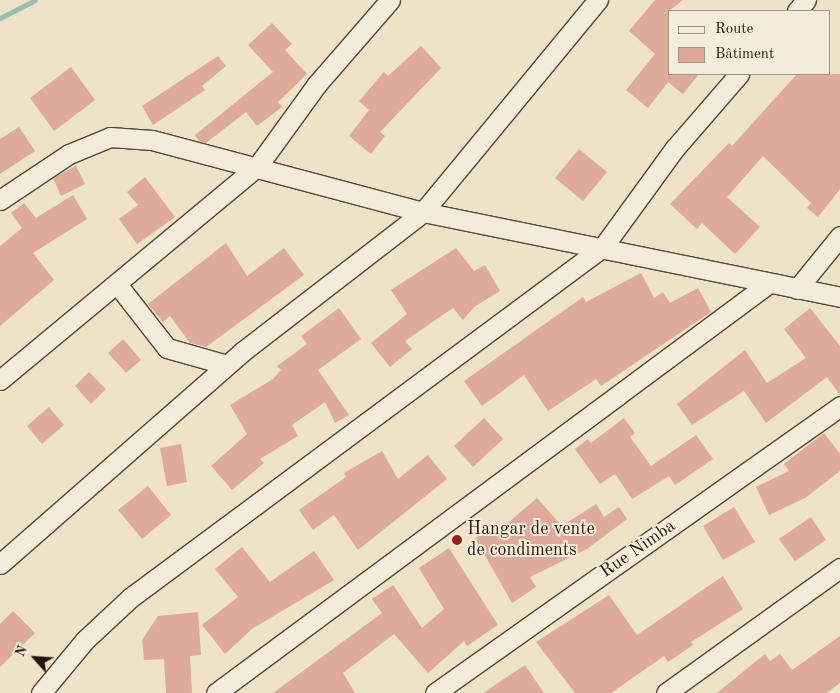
<!DOCTYPE html>
<html>
<head>
<meta charset="utf-8">
<style>
	body { margin:0 }
	#map { position:relative; width:840px; height:693px; overflow:hidden; background:#eee2c7; font-family:"Old Standard TT",serif }
	div>[style] { position:absolute }
	[style*='--x'] { left:calc(var(--x)*1px); top:calc(var(--y)*1px); width:calc(var(--w)*1px); rotate:calc(var(--a)*1deg) }
	.stream>* { height:5px; margin:-2.5px; padding:0 2.5px; transform-origin:2.5px; border-radius:2.5px; background:#9bbfaf }
	.building>* { inset:0; background:#deaa99 }
	.roads { filter:drop-shadow(1px 0 #554838) drop-shadow(-1px 0 #554838) drop-shadow(0 1px #554838) drop-shadow(0 -1px #554838) }
	.minor>* { height:19px; margin:-9.5px; padding:0 9.5px; transform-origin:9.5px; border-radius:9.5px; background:#f4ecdb }
	.dots>* { width:14px; height:14px; translate:-50% -50%; box-sizing:border-box; border:2px solid #f4ecdb; border-radius:50% }
	span { translate:-50% -50%; white-space:nowrap; text-align:center; line-height:1.15; -webkit-text-stroke:4px #f4ecdb; paint-order:stroke }
	.poi-label { font-size:18px; color:#221508 }
	.left { translate:0 -50%; text-align:left }
	.street-label { font-size:18px; color:#221508 }
	.legend { position:absolute; left:668px; top:10px; width:162px; height:65px; box-sizing:border-box; background:#f4ecdb; border:1px solid #a09687; margin:0; padding:6px 9px; list-style:none; font-size:15px; color:#221508 }
	.legend li { display:flex; align-items:center; gap:10px; height:25px }
	.legend b { width:25px; border:1px solid #a09687 }
	.north { position:absolute; left:10px; top:633px; width:50px; height:50px; -webkit-text-stroke:4px #f4ecdb; paint-order:stroke; rotate:296deg; font-size:14px; font-weight:700; line-height:20px; text-align:center; color:#221508 }
	.north::after { content:''; display:block; margin:auto; width:18px; height:22px; background:#221508; clip-path:polygon(50% 0,100% 100%,50% 72%,0 100%) }
</style>
</head>
<body>
<div id="map">
	<div class="stream">
		<i style="--x:0;--y:18;--w:39;--a:-27"></i>
	</div>
	<div class="building">
		<i style="clip-path:polygon(655px 0,683px 0,669px 11px,669px 74px,699px 74px,683px 94px,668px 82px,648px 108px,626px 90px,655px 54px,629px 31px)"></i>
		<i style="clip-path:polygon(272px 23px,292px 44px,285px 50px,307px 74px,278px 102px,282px 107px,257px 126px,246px 112px,206px 143px,199px 141px,195px 135px,273px 72px,248px 45px)"></i>
		<i style="clip-path:polygon(421px 46px,441px 68px,380px 132px,385px 136px,371px 154px,349px 136px,369px 110px,359px 101px,384px 72px,388px 76px)"></i>
		<i style="clip-path:polygon(218px 56px,226px 66px,202px 86px,205px 90px,153px 125px,142px 106px)"></i>
		<i style="clip-path:polygon(71px 67px,95px 100px,54px 131px,30px 98px)"></i>
		<i style="clip-path:polygon(797px 74px,840px 74px,840px 189px,818px 217px,807px 208px,811px 203px,763px 156px,727px 197px,760px 227px,735px 254px,702px 223px,697px 229px,670px 204px,729px 143px,732px 146px)"></i>
		<i style="clip-path:polygon(19px 127px,35px 151px,0 174px,0 139px)"></i>
		<i style="clip-path:polygon(579px 149px,607px 172px,583px 201px,555px 178px)"></i>
		<i style="clip-path:polygon(76px 166px,85px 184px,61px 196px,53px 178px)"></i>
		<i style="clip-path:polygon(145px 177px,175px 217px,137px 244px,119px 219px,138px 205px,127px 192px)"></i>
		<i style="clip-path:polygon(73px 195px,87px 219px,33px 253px,54px 280px,0 326px,0 246px,22px 228px,11px 213px,24px 203px,36px 218px)"></i>
		<i style="clip-path:polygon(226px 243px,247px 276px,284px 248px,304px 275px,206px 347px,190px 343px,170px 316px,163px 322px,148px 304px)"></i>
		<i style="clip-path:polygon(456px 248px,474px 271px,485px 265px,500px 291px,474px 307px,463px 320px,453px 308px,405px 341px,412px 349px,390px 367px,371px 343px,407px 314px,391px 290px)"></i>
		<i style="clip-path:polygon(641px 273px,654px 298px,663px 292px,670px 303px,698px 288px,711px 312px,601px 386px,596px 379px,548px 411px,524px 375px,482px 406px,464px 381px,583px 297px,586px 302px)"></i>
		<i style="clip-path:polygon(339px 308px,361px 339px,318px 370px,349px 415px,335px 423px,325px 402px,292px 425px,298px 436px,260px 459px,264px 463px,232px 490px,211px 466px,247px 434px,230px 405px,273px 379px,281px 370px,277px 366px,307px 344px,301px 336px)"></i>
		<i style="clip-path:polygon(810px 308px,840px 346px,840px 395px,827px 377px,766px 423px,744px 391px,692px 425px,677px 404px,745px 350px,767px 383px,806px 358px,784px 329px)"></i>
		<i style="clip-path:polygon(123px 339px,141px 360px,126px 373px,108px 353px)"></i>
		<i style="clip-path:polygon(89px 372px,106px 389px,91px 404px,75px 386px)"></i>
		<i style="clip-path:polygon(49px 407px,64px 425px,42px 444px,27px 426px)"></i>
		<i style="clip-path:polygon(484px 418px,503px 439px,473px 467px,454px 446px)"></i>
		<i style="clip-path:polygon(624px 418px,635px 433px,630px 437px,651px 466px,696px 435px,713px 459px,675px 485px,669px 476px,632px 499px,615px 474px,600px 484px,575px 449px,588px 439px,591px 443px)"></i>
		<i style="clip-path:polygon(824px 433px,840px 454px,840px 471px,805px 498px,769px 515px,756px 487px,789px 471px,784px 464px)"></i>
		<i style="clip-path:polygon(181px 444px,187px 482px,167px 486px,160px 448px)"></i>
		<i style="clip-path:polygon(382px 451px,398px 479px,428px 455px,447px 479px,358px 550px,334px 515px,313px 530px,299px 510px,346px 477px,344px 473px)"></i>
		<i style="clip-path:polygon(148px 486px,171px 515px,142px 539px,118px 510px)"></i>
		<i style="clip-path:polygon(537px 498px,562px 526px,596px 504px,604px 517px,619px 507px,627px 519px,587px 549px,530px 577px,536px 587px,512px 603px,475px 538px,500px 524px,502px 528px)"></i>
		<i style="clip-path:polygon(734px 507px,755px 542px,723px 560px,703px 526px)"></i>
		<i style="clip-path:polygon(811px 517px,826px 540px,795px 561px,779px 539px)"></i>
		<i style="clip-path:polygon(242px 547px,270px 582px,314px 551px,334px 580px,252px 629px,225px 654px,202px 625px,238px 597px,215px 569px)"></i>
		<i style="clip-path:polygon(449px 548px,498px 625px,467px 646px,464px 641px,428px 673px,394px 634px,343px 673px,355px 693px,273px 693px,382px 613px,372px 599px,393px 585px,422px 628px,444px 609px,419px 568px)"></i>
		<i style="clip-path:polygon(723px 576px,743px 609px,691px 642px,693px 645px,668px 662px,664px 656px,611px 693px,575px 693px,536px 642px,609px 595px,637px 635px)"></i>
		<i style="clip-path:polygon(13px 611px,35px 633px,0 667px,0 624px)"></i>
		<i style="clip-path:polygon(198px 612px,201px 655px,190px 656px,192px 693px,166px 693px,164px 659px,144px 660px,142px 640px,158px 616px)"></i>
		<i style="clip-path:polygon(840px 636px,840px 683px,827px 693px,717px 693px,765px 654px,770px 661px,780px 654px,792px 670px)"></i>
		<i style="clip-path:polygon(525px 665px,544px 693px,483px 693px)"></i>
	</div>
	<div class="roads">
		<div class="minor">
			<i style="--x:797;--y:11;--w:14;--a:-51"></i>
			<i style="--x:0;--y:200;--w:83;--a:-33.7"></i>
			<i style="--x:69;--y:154;--w:44;--a:-22.5"></i>
			<i style="--x:110;--y:137;--w:42;--a:4.1"></i>
			<i style="--x:152;--y:140;--w:280;--a:14.9"></i>
			<i style="--x:423;--y:212;--w:426;--a:11.5"></i>
			<i style="--x:117;--y:284;--w:81;--a:52"></i>
			<i style="--x:167;--y:348;--w:62;--a:15.8"></i>
			<i style="--x:797;--y:289;--w:68;--a:-50.9"></i>
			<i style="--x:0;--y:380;--w:334;--a:-39.7"></i>
			<i style="--x:257;--y:167;--w:102;--a:-54.1"></i>
			<i style="--x:317;--y:84;--w:111;--a:-49"></i>
			<i style="--x:0;--y:564;--w:322;--a:-41.2"></i>
			<i style="--x:242;--y:352;--w:229;--a:-37.7"></i>
			<i style="--x:423;--y:212;--w:275;--a:-50.5"></i>
			<i style="--x:41;--y:693;--w:69;--a:-50.3"></i>
			<i style="--x:85;--y:640;--w:62;--a:-43"></i>
			<i style="--x:130;--y:598;--w:589;--a:-36.58"></i>
			<i style="--x:603;--y:247;--w:122;--a:-54"></i>
			<i style="--x:675;--y:148;--w:98;--a:-49.1"></i>
			<i style="--x:216;--y:693;--w:687;--a:-36.54"></i>
			<i style="--x:435;--y:693;--w:496;--a:-35.3"></i>
			<i style="--x:666;--y:693;--w:214;--a:-35.7"></i>
		</div>
	</div>
	<div class="dots">
		<i style="left:457px;top:540px;background:#8f2418"></i>
	</div>
	<div class="poi-label">
		<span class="left" style="left:467px;top:540px">Hangar de vente<br>de condiments</span>
	</div>
	<div class="street-label">
		<span style="left:638px;top:549px;rotate:-35deg">Rue Nimba</span>
	</div>
	<ul class="legend">
	<li><b style="height:6px;background:#f4ecdb"></b>Route</li>
	<li><b style="height:14px;background:#deaa99"></b>Bâtiment</li>
	</ul>
	<div class="north">N</div>
</div>
</body>
</html>
